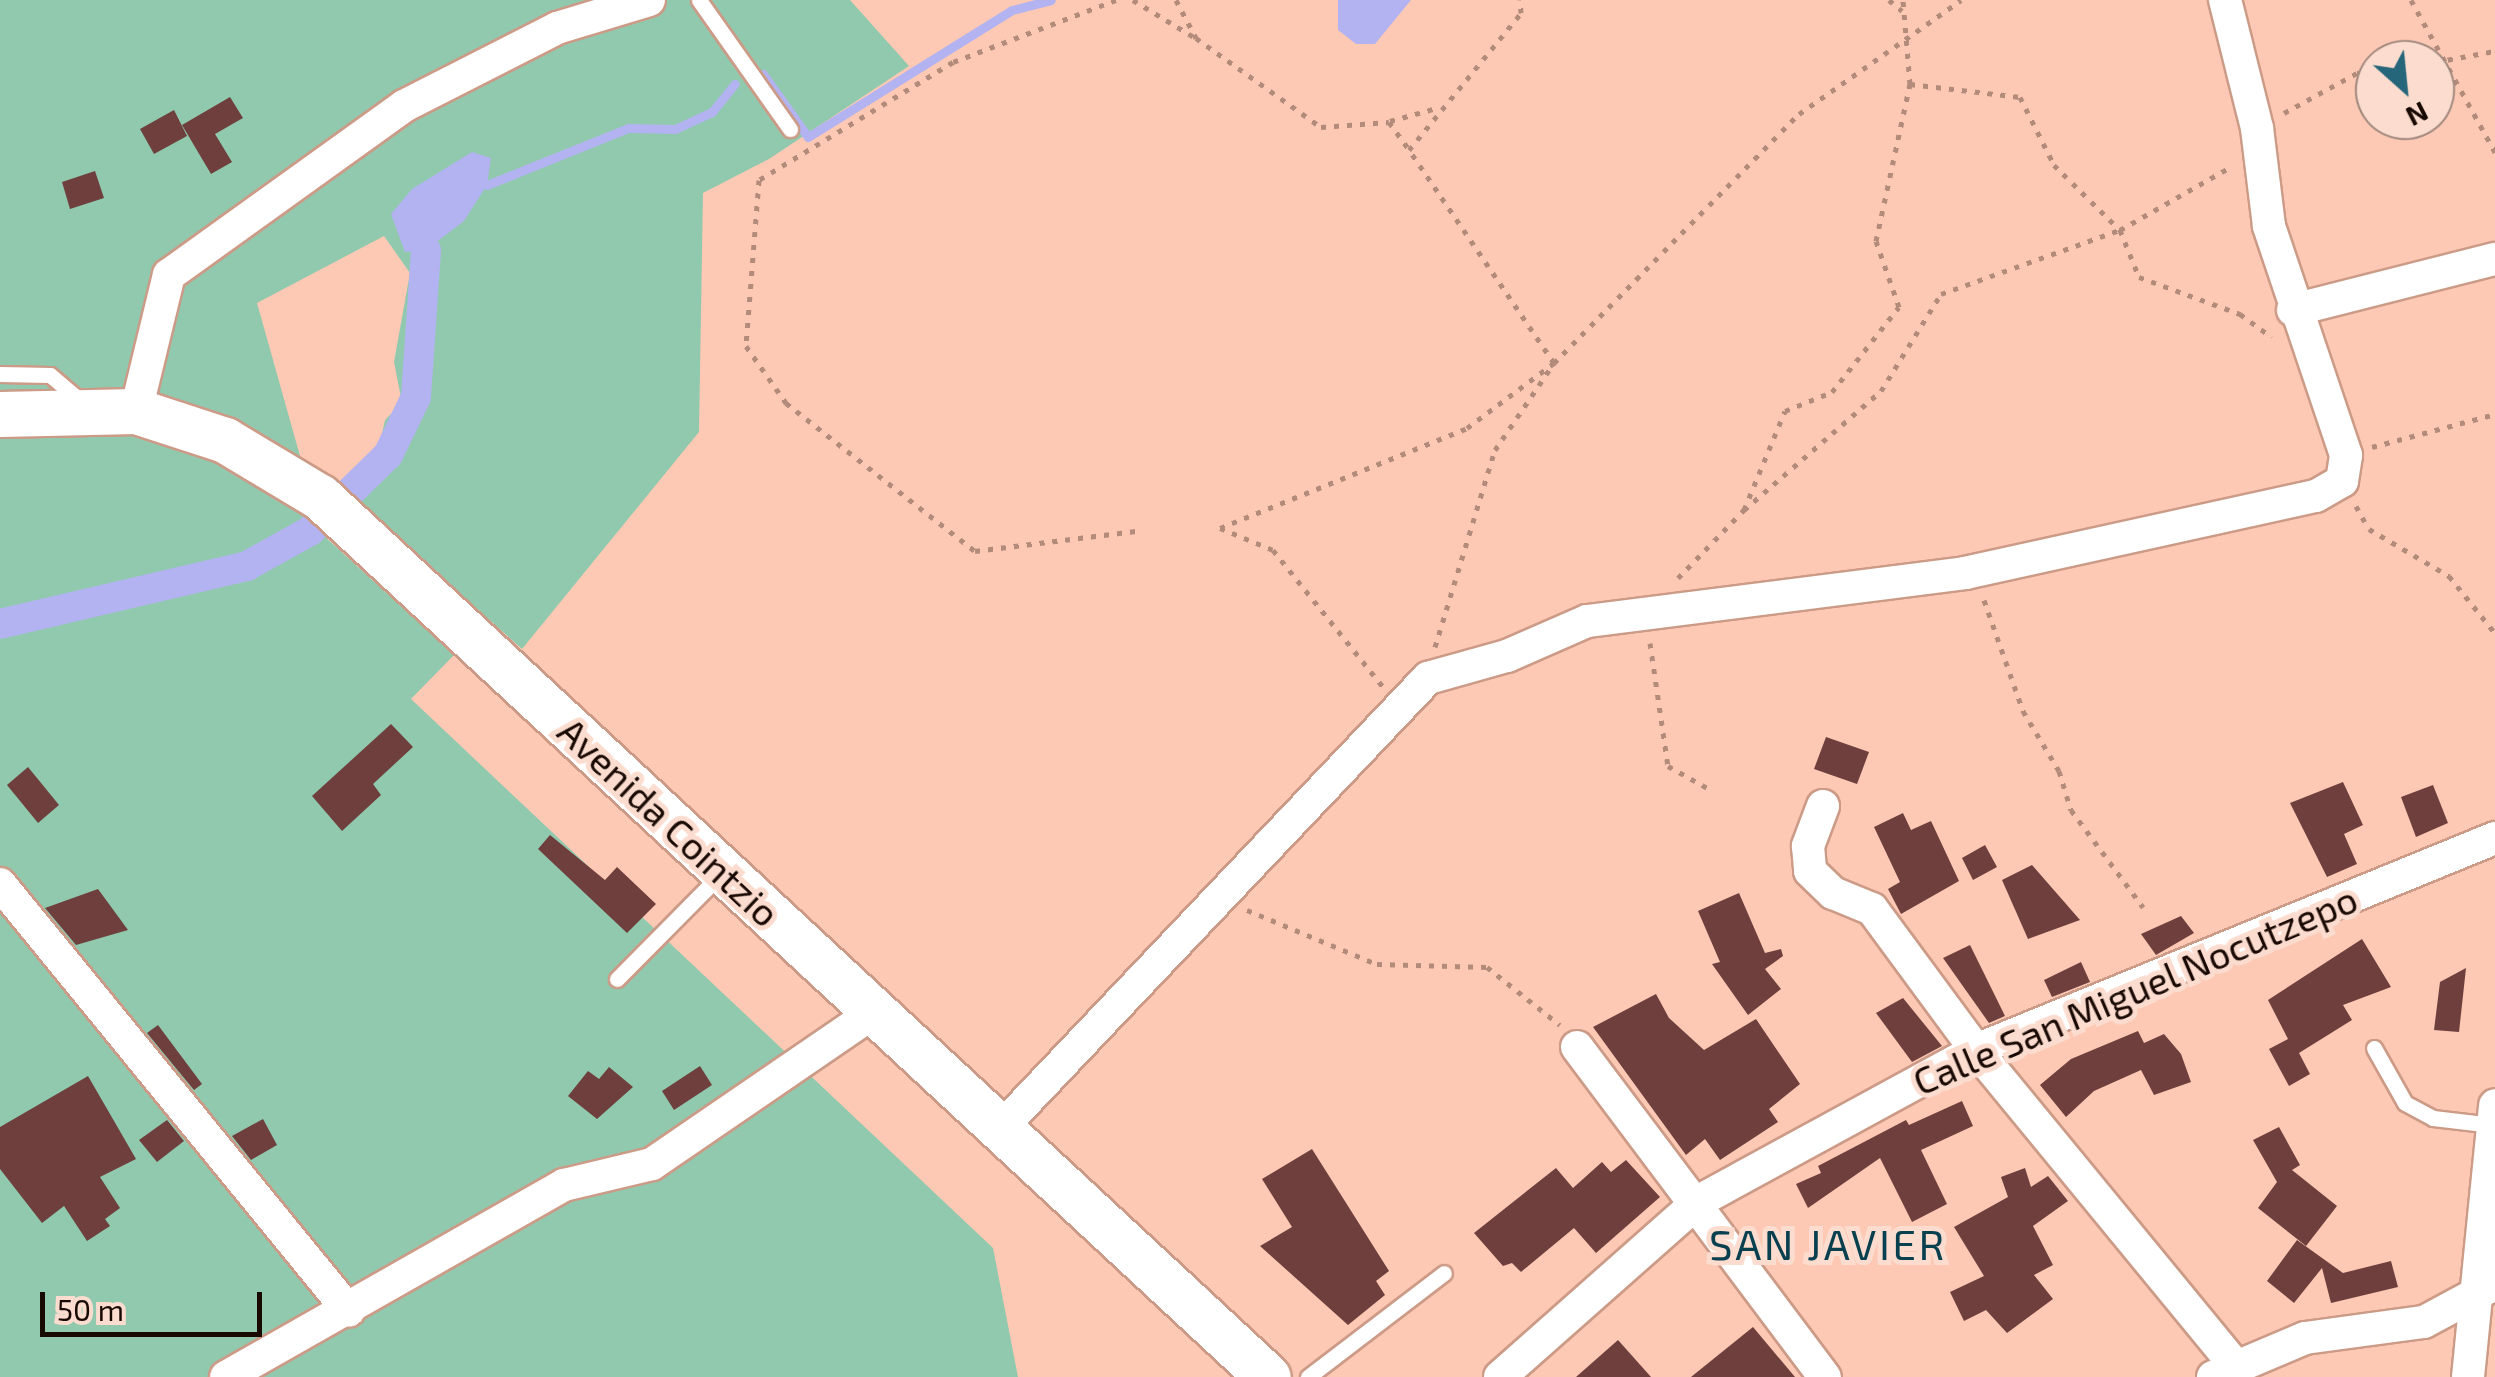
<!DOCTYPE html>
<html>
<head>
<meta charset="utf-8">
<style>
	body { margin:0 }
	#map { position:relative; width:2495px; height:1377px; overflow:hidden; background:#fdc9b4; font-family:"Exo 2",sans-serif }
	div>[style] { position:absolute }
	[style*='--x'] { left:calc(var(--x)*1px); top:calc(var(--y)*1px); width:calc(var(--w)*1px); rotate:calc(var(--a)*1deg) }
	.green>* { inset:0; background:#91c9ae }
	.water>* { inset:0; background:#b2b3f0 }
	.stream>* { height:9px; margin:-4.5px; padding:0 4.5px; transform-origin:4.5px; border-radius:4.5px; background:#b2b3f0 }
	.canal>* { height:30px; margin:-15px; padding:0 15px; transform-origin:15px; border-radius:15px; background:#b2b3f0 }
	.building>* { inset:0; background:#6e3f3d }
	.path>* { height:5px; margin-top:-2.5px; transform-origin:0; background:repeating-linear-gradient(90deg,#b38b7b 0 5px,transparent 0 13px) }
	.roads { filter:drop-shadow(2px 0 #cc9b87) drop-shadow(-2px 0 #cc9b87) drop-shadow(0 2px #cc9b87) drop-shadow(0 -2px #cc9b87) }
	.lane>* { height:15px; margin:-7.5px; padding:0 7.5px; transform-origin:7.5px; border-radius:7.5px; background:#fff }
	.street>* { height:32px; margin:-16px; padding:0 16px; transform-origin:16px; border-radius:16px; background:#fff }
	.secondary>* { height:45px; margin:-22.5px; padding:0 22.5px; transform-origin:22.5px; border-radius:22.5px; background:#fff }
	span { translate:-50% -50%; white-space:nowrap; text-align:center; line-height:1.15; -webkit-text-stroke:10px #fbdccf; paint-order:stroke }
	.street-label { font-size:38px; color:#190903 }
	.quarter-label { font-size:42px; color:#094050; letter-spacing:2.5px }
	.north { position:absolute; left:2355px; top:40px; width:100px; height:100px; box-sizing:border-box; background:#fbdccf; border:2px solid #a1887d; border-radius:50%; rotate:153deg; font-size:28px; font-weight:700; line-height:40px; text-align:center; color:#190903 }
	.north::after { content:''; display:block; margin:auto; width:35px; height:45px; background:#26667b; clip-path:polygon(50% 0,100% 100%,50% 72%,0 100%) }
	.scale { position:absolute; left:40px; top:1292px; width:222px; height:45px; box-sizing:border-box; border:5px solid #190903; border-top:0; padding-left:12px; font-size:30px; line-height:35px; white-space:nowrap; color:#190903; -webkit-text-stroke:8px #fbdccf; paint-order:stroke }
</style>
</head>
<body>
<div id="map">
	<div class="green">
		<i style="clip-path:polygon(0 0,850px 0,909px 66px,769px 159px,703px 193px,699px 432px,522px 649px,340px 486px,378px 452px,385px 420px,402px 403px,394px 362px,410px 273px,384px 236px,257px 303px,322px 534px,454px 655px,411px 699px,993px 1248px,1018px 1377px,0 1377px)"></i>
	</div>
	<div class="water">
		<i style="clip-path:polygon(1338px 0,1411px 0,1375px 44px,1356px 44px,1338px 30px)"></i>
		<i style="clip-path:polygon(472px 152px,491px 158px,487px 185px,464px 221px,426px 250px,405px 252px,391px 214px,412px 189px)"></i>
	</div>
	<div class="stream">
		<i style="--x:763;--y:74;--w:77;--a:54.5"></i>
		<i style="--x:808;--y:137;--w:240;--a:-31.9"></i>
		<i style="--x:1012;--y:10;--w:40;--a:-14.4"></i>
		<i style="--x:487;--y:185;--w:152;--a:-22"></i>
		<i style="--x:628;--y:128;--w:47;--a:1.2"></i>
		<i style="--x:675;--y:129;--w:41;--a:-24.7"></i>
		<i style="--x:712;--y:112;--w:36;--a:-51"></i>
	</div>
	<div class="canal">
		<i style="--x:0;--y:624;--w:254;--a:-13.2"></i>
		<i style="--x:247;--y:566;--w:72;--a:-29.1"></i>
		<i style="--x:310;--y:531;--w:109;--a:-44.3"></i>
		<i style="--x:388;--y:455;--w:64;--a:-64.2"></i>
		<i style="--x:416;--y:397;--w:147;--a:-86.1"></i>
	</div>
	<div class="building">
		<i style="clip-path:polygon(230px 97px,243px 118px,215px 134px,232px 162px,211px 174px,182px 125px)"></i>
		<i style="clip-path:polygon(174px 110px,187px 136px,154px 154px,140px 129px)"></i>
		<i style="clip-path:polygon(95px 171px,104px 198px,70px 209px,62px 182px)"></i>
		<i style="clip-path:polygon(391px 724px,413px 747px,373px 784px,381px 795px,342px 831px,312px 796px)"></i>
		<i style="clip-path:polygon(1826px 737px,1869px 752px,1857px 784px,1814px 769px)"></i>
		<i style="clip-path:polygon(28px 767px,59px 805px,38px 823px,7px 785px)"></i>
		<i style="clip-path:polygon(2343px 782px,2363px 825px,2344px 834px,2357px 864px,2327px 877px,2290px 803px)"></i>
		<i style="clip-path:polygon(2433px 785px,2448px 823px,2416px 837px,2401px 797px)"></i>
		<i style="clip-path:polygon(1903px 813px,1911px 830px,1931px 821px,1959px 881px,1901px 914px,1888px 889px,1900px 882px,1874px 827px)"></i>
		<i style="clip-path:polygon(550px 835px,605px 880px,617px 867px,656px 904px,627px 933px,538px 849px)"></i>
		<i style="clip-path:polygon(1985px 845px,1997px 867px,1973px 880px,1962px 858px)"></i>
		<i style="clip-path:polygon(2032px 865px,2080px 920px,2028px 939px,2002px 880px)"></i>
		<i style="clip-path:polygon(98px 889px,128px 930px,76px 945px,45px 908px)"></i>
		<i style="clip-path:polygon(1739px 893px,1765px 953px,1781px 949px,1783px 956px,1765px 969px,1781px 989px,1748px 1015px,1712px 964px,1720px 962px,1698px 911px)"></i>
		<i style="clip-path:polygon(2181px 916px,2194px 933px,2156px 955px,2141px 934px)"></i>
		<i style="clip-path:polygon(2362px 939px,2391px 987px,2343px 1005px,2352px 1020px,2299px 1053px,2310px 1074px,2289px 1086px,2269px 1049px,2288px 1039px,2268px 1000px)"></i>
		<i style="clip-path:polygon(1970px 945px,2005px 1016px,1989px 1023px,1943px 958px)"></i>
		<i style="clip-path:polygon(2081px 962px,2090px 982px,2052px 997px,2044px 980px)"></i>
		<i style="clip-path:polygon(2466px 968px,2459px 1032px,2434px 1030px,2440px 982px)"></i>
		<i style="clip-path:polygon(1656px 994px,1669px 1018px,1704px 1050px,1756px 1019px,1800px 1084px,1769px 1109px,1778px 1122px,1720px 1160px,1705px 1139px,1686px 1155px,1593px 1027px)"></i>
		<i style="clip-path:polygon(1903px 998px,1942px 1046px,1912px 1062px,1876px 1013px)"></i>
		<i style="clip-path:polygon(158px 1025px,202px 1084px,194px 1090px,147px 1033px)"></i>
		<i style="clip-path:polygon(2138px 1031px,2144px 1043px,2164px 1034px,2181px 1054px,2191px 1082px,2154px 1095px,2141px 1070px,2094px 1091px,2066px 1117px,2040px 1085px,2071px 1059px)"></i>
		<i style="clip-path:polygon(700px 1066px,712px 1085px,674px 1110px,662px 1091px)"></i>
		<i style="clip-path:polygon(609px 1067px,633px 1087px,597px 1119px,568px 1096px,588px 1071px,599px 1079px)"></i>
		<i style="clip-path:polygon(88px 1076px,136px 1159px,100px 1177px,120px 1208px,105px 1219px,110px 1226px,87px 1241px,64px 1206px,42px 1223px,0 1169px,0 1127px)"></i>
		<i style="clip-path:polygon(1962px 1101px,1973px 1126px,1921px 1150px,1947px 1204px,1912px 1222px,1880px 1158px,1808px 1208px,1796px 1184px,1821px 1173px,1818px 1166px,1906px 1120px,1909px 1125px)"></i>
		<i style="clip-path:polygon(263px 1119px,277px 1145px,251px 1160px,232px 1136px)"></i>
		<i style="clip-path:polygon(167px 1120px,184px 1141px,157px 1162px,139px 1140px)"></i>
		<i style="clip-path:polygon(2279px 1127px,2300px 1165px,2292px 1170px,2337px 1206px,2306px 1246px,2258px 1208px,2277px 1182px,2253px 1140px)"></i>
		<i style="clip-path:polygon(1312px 1149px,1389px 1271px,1376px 1281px,1385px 1295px,1348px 1325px,1260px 1246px,1292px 1227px,1262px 1179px)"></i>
		<i style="clip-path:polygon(1626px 1160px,1660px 1197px,1596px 1253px,1574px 1228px,1521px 1272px,1512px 1263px,1503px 1266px,1474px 1233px,1556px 1168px,1573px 1188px,1602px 1162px,1611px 1172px)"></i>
		<i style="clip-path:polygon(2025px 1168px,2031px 1187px,2048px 1176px,2068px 1201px,2033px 1226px,2053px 1265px,2034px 1275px,2053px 1299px,2007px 1333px,1986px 1310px,1964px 1321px,1950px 1292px,1984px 1276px,1954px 1227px,2008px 1197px,2001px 1177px)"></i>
		<i style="clip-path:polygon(2297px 1240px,2343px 1273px,2391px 1261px,2398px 1287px,2331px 1303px,2322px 1268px,2294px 1303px,2267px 1281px)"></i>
		<i style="clip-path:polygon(1753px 1327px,1795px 1377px,1691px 1377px)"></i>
		<i style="clip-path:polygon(1618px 1340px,1651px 1377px,1576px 1377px)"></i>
	</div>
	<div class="path">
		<i style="--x:1116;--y:0;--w:174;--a:159.2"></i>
		<i style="--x:953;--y:62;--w:227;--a:148.7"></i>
		<i style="--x:759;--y:180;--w:167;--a:94.5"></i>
		<i style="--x:746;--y:346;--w:70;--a:54.9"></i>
		<i style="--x:786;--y:403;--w:240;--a:38.1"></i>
		<i style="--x:975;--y:551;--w:162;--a:-7.1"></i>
		<i style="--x:1133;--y:0;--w:71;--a:31.2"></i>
		<i style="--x:1176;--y:0;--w:43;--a:62.2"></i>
		<i style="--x:1196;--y:38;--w:153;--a:35.5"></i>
		<i style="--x:1321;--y:127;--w:68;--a:-4.2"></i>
		<i style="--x:1389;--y:122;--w:34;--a:54"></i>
		<i style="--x:1889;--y:0;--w:17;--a:40"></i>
		<i style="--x:2411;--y:0;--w:174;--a:61.1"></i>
		<i style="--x:2435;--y:62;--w:61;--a:-10.4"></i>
		<i style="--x:1910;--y:84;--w:111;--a:6.7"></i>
		<i style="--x:2020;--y:97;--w:76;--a:63.4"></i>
		<i style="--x:2054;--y:165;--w:93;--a:44.6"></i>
		<i style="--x:2120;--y:230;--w:51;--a:68"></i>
		<i style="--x:2139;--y:277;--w:108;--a:20.1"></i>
		<i style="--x:2240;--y:314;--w:39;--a:36"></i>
		<i style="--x:2284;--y:113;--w:83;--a:-28.7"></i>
		<i style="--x:2357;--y:73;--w:18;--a:-9"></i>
		<i style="--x:1390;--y:121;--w:49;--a:-15.5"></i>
		<i style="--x:2372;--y:447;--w:127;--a:-15"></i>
		<i style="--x:2356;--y:506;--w:26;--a:61"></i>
		<i style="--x:2369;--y:529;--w:93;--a:30.4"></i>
		<i style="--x:2449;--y:576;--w:73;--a:51.1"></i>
		<i style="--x:1744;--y:510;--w:107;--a:-67.5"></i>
		<i style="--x:1785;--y:411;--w:51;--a:-22"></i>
		<i style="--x:1832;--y:392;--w:108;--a:-51.8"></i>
		<i style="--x:1899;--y:307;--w:70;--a:-109.2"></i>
		<i style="--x:1876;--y:241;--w:161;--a:-77.8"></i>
		<i style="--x:1910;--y:84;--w:84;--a:-94.8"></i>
		<i style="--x:1220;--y:528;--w:266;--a:-22"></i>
		<i style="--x:1467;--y:428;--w:109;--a:-36.8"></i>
		<i style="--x:1554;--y:363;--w:258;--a:-124.2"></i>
		<i style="--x:1409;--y:150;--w:177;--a:-50.7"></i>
		<i style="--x:1521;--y:13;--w:13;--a:-94"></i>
		<i style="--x:1220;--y:528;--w:57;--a:22.5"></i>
		<i style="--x:1273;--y:550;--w:176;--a:51.2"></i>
		<i style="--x:1678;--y:578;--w:95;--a:-45.9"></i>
		<i style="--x:1744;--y:510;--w:181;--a:-41"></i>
		<i style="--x:1881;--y:391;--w:114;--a:-58.3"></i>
		<i style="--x:1941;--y:294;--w:190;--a:-19.7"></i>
		<i style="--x:2120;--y:230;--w:129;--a:-29.7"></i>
		<i style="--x:1984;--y:600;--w:118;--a:70.6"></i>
		<i style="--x:2023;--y:711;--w:70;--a:59"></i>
		<i style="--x:2059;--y:771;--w:41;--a:72.9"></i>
		<i style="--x:2071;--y:810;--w:121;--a:53.4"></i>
		<i style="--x:1650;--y:643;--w:124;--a:81.7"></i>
		<i style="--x:1668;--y:766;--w:49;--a:29.2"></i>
		<i style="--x:1435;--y:647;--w:206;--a:-73.1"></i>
		<i style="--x:1495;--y:450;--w:105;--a:-55.9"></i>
		<i style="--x:1554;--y:363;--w:349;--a:-45.5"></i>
		<i style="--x:1799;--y:114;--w:198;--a:-35.1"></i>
		<i style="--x:1247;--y:910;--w:141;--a:22.6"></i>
		<i style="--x:1377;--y:964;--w:110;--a:1.6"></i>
		<i style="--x:1487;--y:967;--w:93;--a:38.5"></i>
	</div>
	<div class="roads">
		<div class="lane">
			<i style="--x:699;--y:0;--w:158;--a:54.8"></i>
			<i style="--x:0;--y:374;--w:50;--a:1.1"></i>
			<i style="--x:50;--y:375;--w:42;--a:40.2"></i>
			<i style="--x:617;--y:979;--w:146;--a:-45.3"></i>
			<i style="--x:2374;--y:1048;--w:63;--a:60.6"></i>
			<i style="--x:2405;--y:1103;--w:32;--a:28"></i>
			<i style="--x:2433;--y:1118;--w:60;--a:6.7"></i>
			<i style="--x:1308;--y:1377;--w:171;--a:-37.4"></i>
		</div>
		<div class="street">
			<i style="--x:2293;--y:310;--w:208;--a:-14.2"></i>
			<i style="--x:136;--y:411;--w:140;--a:-76.4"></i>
			<i style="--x:169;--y:275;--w:289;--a:-35.7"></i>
			<i style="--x:404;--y:106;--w:172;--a:-27"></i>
			<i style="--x:557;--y:28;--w:96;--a:-16.9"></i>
			<i style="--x:1823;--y:806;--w:43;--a:110.6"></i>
			<i style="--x:1808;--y:846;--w:25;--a:85"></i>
			<i style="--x:1810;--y:871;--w:32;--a:44"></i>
			<i style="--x:1833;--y:893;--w:42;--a:22.3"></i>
			<i style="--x:1872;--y:909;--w:175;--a:53.6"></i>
			<i style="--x:1976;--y:1050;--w:408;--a:50.6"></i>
			<i style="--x:0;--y:884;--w:551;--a:50.74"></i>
			<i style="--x:1577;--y:1047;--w:413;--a:53.1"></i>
			<i style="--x:1000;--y:1129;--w:622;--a:-46.5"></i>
			<i style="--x:1428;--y:678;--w:82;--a:-15.6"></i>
			<i style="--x:1507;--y:656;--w:87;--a:-23.6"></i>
			<i style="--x:1587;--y:621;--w:381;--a:-7.2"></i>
			<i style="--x:1965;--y:573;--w:359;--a:-12.4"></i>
			<i style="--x:2316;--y:496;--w:30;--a:-30"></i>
			<i style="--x:2342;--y:481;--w:26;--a:-81"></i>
			<i style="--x:2346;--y:455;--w:242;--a:-108.6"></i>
			<i style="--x:2269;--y:226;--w:99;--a:-97"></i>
			<i style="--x:2257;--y:128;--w:132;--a:-104"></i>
			<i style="--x:226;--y:1377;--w:389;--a:-29.6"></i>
			<i style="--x:564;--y:1185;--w:90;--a:-13.4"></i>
			<i style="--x:652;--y:1164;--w:269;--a:-34.4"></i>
			<i style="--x:1500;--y:1377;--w:266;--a:-41.5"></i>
			<i style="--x:1699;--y:1201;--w:315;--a:-28.6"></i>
			<i style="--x:1976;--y:1050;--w:561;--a:-22.22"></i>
			<i style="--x:2213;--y:1377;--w:100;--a:-23"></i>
			<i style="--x:2305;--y:1338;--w:120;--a:-7.7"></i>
			<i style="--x:2424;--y:1322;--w:81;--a:-28.2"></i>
			<i style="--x:2468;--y:1377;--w:273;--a:-84.3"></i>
		</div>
		<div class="secondary">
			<i style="--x:0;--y:414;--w:136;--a:-1.3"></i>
			<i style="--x:136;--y:411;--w:94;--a:18"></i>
			<i style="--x:225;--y:440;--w:111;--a:31"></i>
			<i style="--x:320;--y:497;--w:1293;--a:42.87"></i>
		</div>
	</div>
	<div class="street-label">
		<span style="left:669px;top:822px;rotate:43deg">Avenida Cointzio</span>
		<span style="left:2135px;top:990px;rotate:-23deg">Calle San Miguel Nocutzepo</span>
	</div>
	<div class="quarter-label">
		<span style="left:1828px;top:1243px">SAN JAVIER</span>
	</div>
	<div class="north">N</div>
	<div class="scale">50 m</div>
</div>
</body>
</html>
